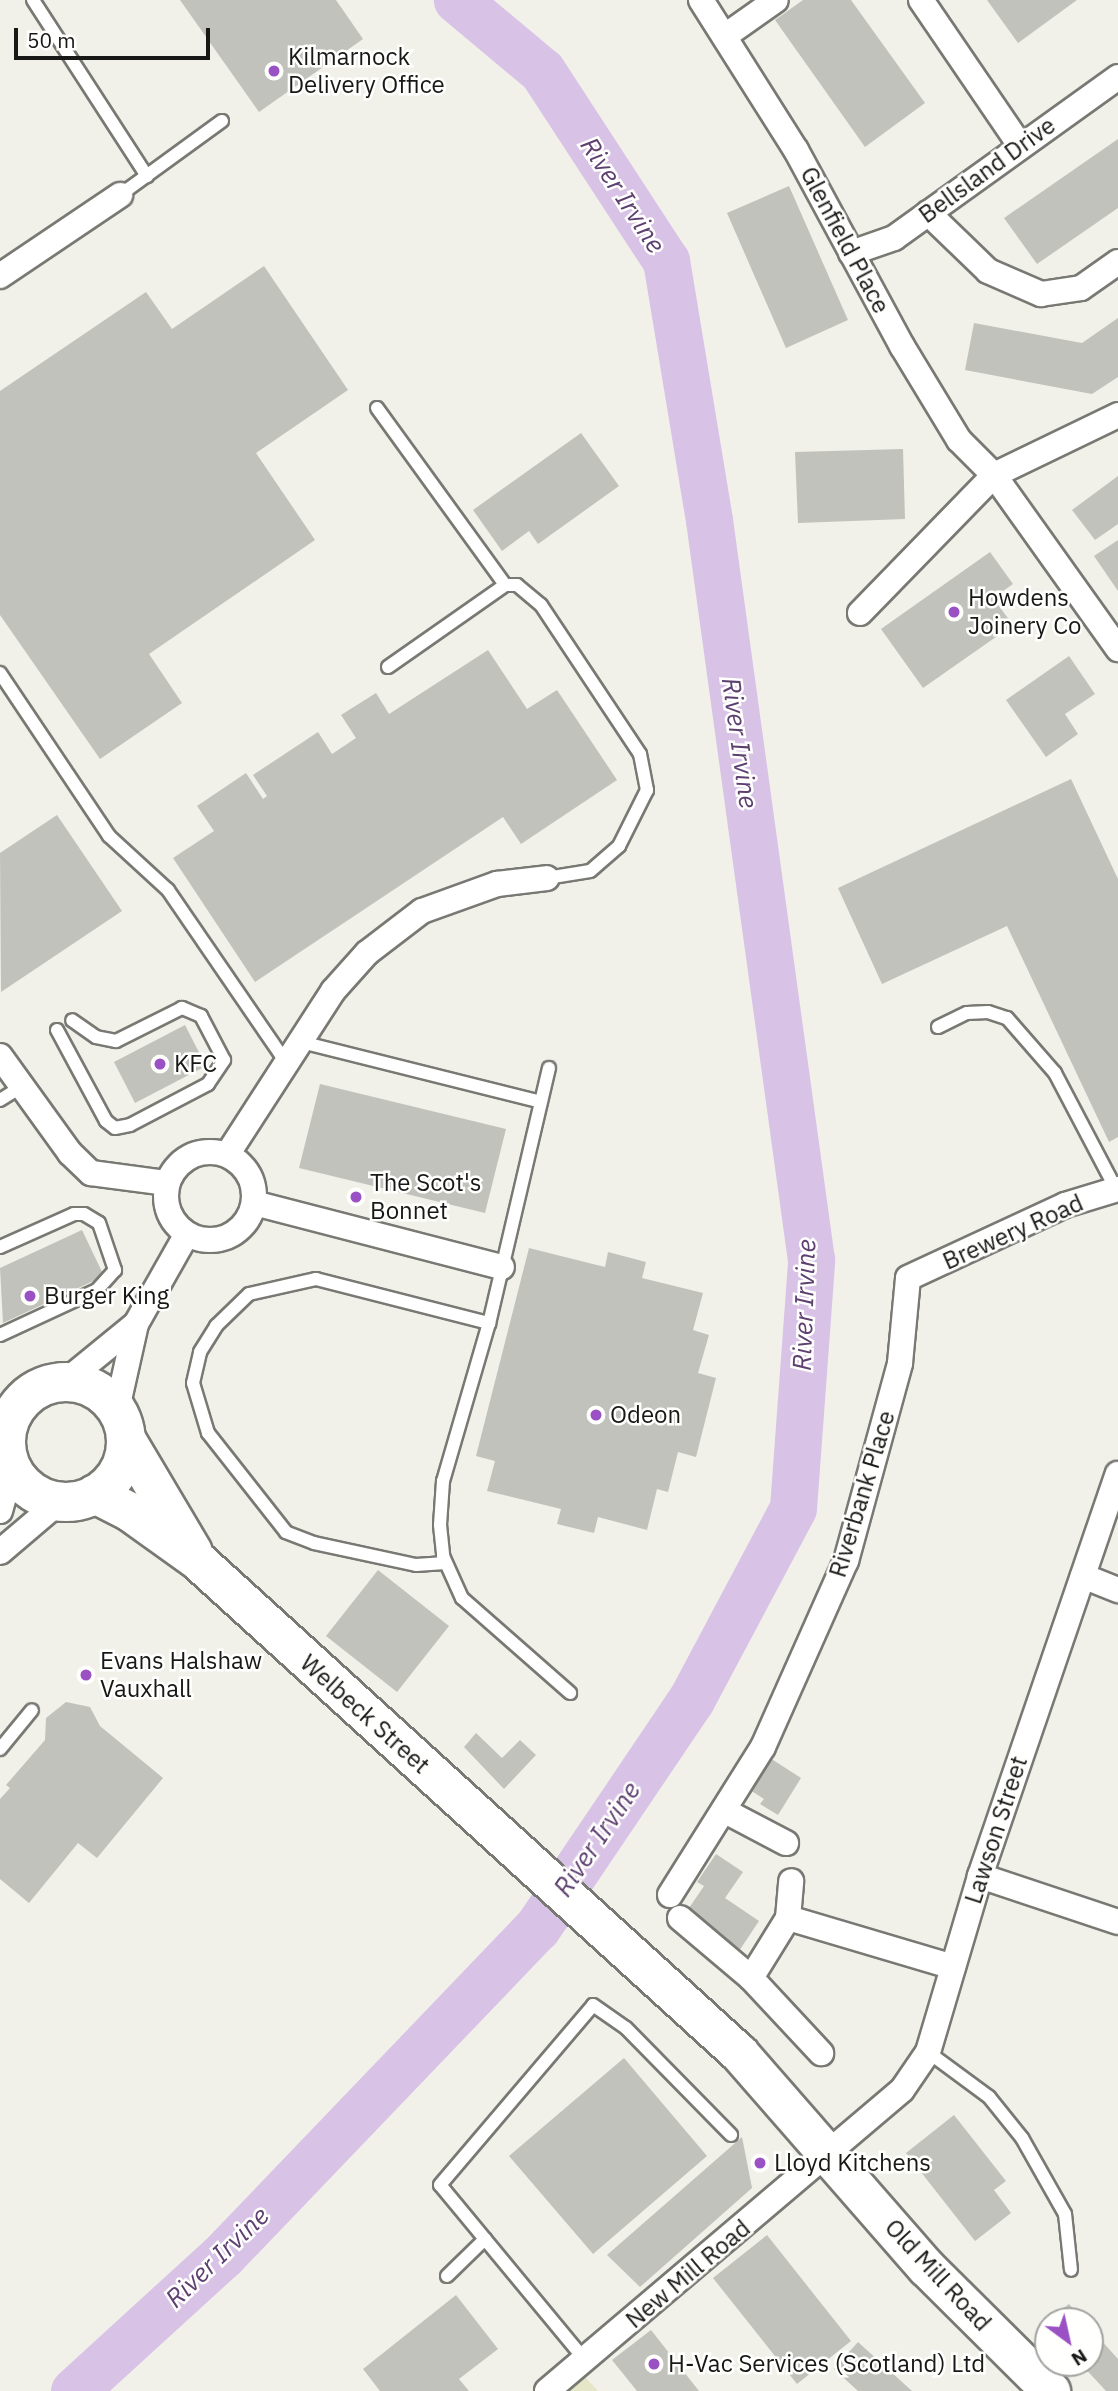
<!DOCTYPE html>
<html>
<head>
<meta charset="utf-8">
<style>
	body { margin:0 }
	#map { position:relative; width:1118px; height:2391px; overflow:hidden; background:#f1f1ea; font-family:"IBM Plex Sans",sans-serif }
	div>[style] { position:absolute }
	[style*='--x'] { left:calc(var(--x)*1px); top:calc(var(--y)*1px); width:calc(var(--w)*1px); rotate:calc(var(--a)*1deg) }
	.green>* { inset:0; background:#e5e5c7 }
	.river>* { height:47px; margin:-23.5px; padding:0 23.5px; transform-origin:23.5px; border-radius:23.5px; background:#d8c3e7 }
	.building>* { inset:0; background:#c1c2bb }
	.roads { filter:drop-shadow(2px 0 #797974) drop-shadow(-2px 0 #797974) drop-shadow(0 2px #797974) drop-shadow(0 -2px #797974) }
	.lane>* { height:12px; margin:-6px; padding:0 6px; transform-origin:6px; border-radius:6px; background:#fff }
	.street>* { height:24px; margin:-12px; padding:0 12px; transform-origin:12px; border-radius:12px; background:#fff }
	.street>.ring { margin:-12px; padding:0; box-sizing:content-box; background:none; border:24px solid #fff; border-radius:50% }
	.primary>* { height:38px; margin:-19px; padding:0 19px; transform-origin:19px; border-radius:19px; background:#fff }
	.primary>.ring { margin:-19px; padding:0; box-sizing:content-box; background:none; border:38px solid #fff; border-radius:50% }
	.dots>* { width:19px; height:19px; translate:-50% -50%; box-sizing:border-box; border:4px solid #fffffe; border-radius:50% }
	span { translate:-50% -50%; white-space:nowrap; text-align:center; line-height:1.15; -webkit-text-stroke:5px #fffffe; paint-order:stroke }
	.poi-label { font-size:24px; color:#181816 }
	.left { translate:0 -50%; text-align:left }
	.street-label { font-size:24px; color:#181816 }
	.water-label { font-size:26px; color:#5d3f70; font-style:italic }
	.north { position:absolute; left:1034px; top:2307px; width:70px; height:70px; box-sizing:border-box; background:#fffffe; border:2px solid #a3a3a1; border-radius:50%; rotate:147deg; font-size:19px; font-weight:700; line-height:28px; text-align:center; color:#181816 }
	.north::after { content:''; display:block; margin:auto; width:24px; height:32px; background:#9a51c4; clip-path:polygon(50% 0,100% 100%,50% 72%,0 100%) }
	.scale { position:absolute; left:14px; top:28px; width:196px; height:32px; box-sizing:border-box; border:4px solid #181816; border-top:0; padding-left:9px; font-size:21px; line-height:24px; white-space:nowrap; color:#181816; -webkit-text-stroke:5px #fffffe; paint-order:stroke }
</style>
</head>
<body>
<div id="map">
	<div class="green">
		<i style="clip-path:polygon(585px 2377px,598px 2391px,569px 2391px)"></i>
	</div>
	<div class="river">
		<i style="--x:74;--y:2391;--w:202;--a:-42.4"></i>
		<i style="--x:223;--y:2255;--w:453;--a:-46.2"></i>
		<i style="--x:537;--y:1928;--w:275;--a:-56"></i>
		<i style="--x:691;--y:1700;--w:217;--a:-62"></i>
		<i style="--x:793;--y:1508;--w:249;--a:-85.8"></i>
		<i style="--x:811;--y:1260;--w:747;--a:-97.85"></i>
		<i style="--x:709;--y:520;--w:263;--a:-99.4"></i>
		<i style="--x:666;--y:261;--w:227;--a:-123.1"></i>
		<i style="--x:542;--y:71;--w:111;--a:-140.1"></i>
	</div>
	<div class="building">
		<i style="clip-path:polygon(180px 0,336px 0,363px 39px,259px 112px)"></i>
		<i style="clip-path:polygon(803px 0,851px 0,925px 103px,865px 147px,775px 20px)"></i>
		<i style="clip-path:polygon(987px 0,1077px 0,1018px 43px)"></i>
		<i style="clip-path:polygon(1118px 139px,1118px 208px,1037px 264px,1004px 218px)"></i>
		<i style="clip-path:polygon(789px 186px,848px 320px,786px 348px,727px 213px)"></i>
		<i style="clip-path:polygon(264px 266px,348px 390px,256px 453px,315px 540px,149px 654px,182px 703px,100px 759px,0 615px,0 391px,146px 292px,172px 329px)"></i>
		<i style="clip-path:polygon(1118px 318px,1118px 377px,1092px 394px,965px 370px,974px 323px,1082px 343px)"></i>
		<i style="clip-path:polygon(581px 433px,619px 486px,538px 544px,529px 531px,502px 551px,473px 510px)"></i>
		<i style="clip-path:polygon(903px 449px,905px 519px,798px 523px,795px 452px)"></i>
		<i style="clip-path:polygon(1118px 476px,1118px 524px,1095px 540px,1072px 510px)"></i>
		<i style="clip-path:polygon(1118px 540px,1118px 591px,1094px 556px)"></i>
		<i style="clip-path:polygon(990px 552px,1013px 584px,993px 598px,1013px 625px,923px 688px,881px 629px)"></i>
		<i style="clip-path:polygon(488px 650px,527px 709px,557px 690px,617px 780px,521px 844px,503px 817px,255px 982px,173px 858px,214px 831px,197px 806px,246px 773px,263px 799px,267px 796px,253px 775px,318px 732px,332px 754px,356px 738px,341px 715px,376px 693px,389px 714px)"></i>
		<i style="clip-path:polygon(1069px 656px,1095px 694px,1065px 714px,1078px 734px,1046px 757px,1006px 700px)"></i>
		<i style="clip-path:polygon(1071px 779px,1118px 879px,1118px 1137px,1109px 1142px,1007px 926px,882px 984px,838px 888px)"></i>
		<i style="clip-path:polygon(57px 815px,122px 911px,1px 992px,0 853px)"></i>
		<i style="clip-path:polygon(185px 1025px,206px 1066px,135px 1103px,114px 1062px)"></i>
		<i style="clip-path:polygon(320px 1084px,506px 1129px,485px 1213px,299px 1168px)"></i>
		<i style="clip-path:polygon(82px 1230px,104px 1276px,3px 1323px,0 1268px)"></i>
		<i style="clip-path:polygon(529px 1248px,605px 1267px,608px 1252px,646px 1262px,642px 1278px,703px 1293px,693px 1330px,709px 1335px,698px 1373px,716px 1378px,696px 1457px,678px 1452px,668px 1492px,657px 1489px,647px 1530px,598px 1517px,594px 1533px,557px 1524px,561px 1509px,487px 1491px,495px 1461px,476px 1456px)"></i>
		<i style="clip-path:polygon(378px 1570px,449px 1626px,397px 1692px,326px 1636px)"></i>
		<i style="clip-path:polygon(66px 1702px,90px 1707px,100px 1726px,163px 1778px,97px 1858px,78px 1843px,29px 1903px,0 1879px,0 1799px,10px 1788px,6px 1785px,45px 1740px,46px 1718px)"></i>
		<i style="clip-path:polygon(476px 1733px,502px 1758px,520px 1740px,536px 1755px,504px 1789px,464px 1747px)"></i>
		<i style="clip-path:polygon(770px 1758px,801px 1778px,778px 1815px,760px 1804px,764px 1799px,750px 1790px)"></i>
		<i style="clip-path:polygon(716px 1854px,743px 1872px,725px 1898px,759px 1921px,739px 1951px,687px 1911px,704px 1886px,697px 1882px)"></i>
		<i style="clip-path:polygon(624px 2058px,707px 2156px,593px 2254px,509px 2156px)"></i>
		<i style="clip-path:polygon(954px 2115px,1006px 2181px,994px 2190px,1011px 2213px,975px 2241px,906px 2153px)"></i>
		<i style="clip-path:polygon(742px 2137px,752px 2188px,640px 2287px,607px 2255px)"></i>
		<i style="clip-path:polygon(767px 2235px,851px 2341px,797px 2384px,713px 2278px)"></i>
		<i style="clip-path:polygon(456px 2295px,498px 2349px,459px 2379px,469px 2391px,380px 2391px,363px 2369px)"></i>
		<i style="clip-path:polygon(1069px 2304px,1084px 2321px,1048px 2321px,1048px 2330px,1042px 2324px)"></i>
		<i style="clip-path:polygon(1090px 2328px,1118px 2359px,1118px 2391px,1106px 2391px,1080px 2363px,1090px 2363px)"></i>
		<i style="clip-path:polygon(651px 2330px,699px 2391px,637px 2391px,612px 2360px)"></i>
		<i style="clip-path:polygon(858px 2342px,912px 2391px,858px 2391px,834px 2369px)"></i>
	</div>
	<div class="roads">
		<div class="lane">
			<i style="--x:33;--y:0;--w:210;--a:57.1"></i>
			<i style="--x:120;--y:195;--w:126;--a:-36"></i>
			<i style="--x:377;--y:408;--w:218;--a:54.1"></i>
			<i style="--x:388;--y:667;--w:143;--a:-35"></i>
			<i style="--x:505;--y:585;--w:12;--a:0"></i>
			<i style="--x:517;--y:585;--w:31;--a:40"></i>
			<i style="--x:541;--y:605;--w:179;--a:56.4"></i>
			<i style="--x:640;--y:754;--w:37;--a:79"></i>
			<i style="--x:647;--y:790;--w:63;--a:116.6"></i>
			<i style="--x:619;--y:846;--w:38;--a:139"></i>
			<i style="--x:590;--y:871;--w:44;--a:170.8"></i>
			<i style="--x:0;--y:673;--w:196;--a:56.2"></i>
			<i style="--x:109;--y:836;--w:80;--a:42.5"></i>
			<i style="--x:168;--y:890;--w:211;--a:55.6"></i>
			<i style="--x:938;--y:1027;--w:32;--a:-26"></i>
			<i style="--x:967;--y:1013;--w:21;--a:-3"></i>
			<i style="--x:988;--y:1012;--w:20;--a:18"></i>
			<i style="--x:1007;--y:1018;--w:73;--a:48.9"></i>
			<i style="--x:1055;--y:1073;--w:131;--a:62.3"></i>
			<i style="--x:57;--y:1030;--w:103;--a:61.7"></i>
			<i style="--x:106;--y:1121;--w:11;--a:38"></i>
			<i style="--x:115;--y:1128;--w:15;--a:-11"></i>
			<i style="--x:130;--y:1125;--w:88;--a:-27.7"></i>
			<i style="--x:208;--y:1084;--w:29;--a:-56"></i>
			<i style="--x:224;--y:1060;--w:50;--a:-117.6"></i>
			<i style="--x:201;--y:1016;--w:21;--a:-157"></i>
			<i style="--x:182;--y:1008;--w:74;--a:153.4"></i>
			<i style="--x:116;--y:1041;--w:20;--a:-169"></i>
			<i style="--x:96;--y:1037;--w:29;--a:-145"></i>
			<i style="--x:301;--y:1042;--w:247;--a:14"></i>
			<i style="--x:549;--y:1068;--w:262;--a:103.2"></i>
			<i style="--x:489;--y:1323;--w:165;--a:106.2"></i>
			<i style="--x:443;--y:1481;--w:44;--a:93.9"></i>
			<i style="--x:440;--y:1525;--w:31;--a:84"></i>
			<i style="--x:443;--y:1556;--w:46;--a:65.7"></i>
			<i style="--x:462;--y:1598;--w:144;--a:41.3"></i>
			<i style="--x:0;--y:1100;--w:26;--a:-32"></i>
			<i style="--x:0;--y:1247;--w:81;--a:-24"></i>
			<i style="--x:74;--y:1214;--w:10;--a:0"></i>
			<i style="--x:84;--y:1214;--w:17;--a:31"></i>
			<i style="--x:99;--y:1223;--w:50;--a:71.2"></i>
			<i style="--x:115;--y:1270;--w:27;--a:132"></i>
			<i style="--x:97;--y:1290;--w:107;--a:155.1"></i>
			<i style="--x:445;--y:1563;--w:29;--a:176"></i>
			<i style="--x:416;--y:1565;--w:104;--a:-167.8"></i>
			<i style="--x:314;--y:1543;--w:30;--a:-159"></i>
			<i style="--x:286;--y:1532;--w:126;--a:-128.2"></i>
			<i style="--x:208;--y:1433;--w:52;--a:-106.7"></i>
			<i style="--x:193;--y:1383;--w:32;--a:-77"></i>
			<i style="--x:200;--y:1352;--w:31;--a:-58"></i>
			<i style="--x:216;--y:1326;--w:46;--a:-44.1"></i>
			<i style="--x:249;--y:1294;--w:69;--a:-12.6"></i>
			<i style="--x:316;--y:1279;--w:179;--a:14.3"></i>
			<i style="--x:0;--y:1749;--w:50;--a:-50.6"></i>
			<i style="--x:928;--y:2052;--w:76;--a:36.4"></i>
			<i style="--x:989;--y:2097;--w:53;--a:51.2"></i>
			<i style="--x:1022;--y:2138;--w:87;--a:60.5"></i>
			<i style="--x:1065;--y:2214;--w:56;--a:83.9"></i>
			<i style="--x:447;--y:2276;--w:53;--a:-44.2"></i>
			<i style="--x:585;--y:2360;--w:227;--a:-129.6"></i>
			<i style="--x:440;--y:2185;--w:236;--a:-49.6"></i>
			<i style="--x:593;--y:2005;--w:40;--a:34.9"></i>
			<i style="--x:626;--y:2028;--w:150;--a:45.5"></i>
		</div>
		<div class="street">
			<i style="--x:701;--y:0;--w:178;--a:57.7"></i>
			<i style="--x:796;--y:150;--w:223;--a:61.6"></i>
			<i style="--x:902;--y:346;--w:110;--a:58.8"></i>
			<i style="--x:959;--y:440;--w:49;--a:45"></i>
			<i style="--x:994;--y:475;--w:214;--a:54.5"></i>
			<i style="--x:921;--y:0;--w:176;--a:55.7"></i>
			<i style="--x:725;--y:36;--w:62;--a:-35.2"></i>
			<i style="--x:928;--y:213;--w:83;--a:44"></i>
			<i style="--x:988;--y:271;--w:58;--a:23.5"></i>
			<i style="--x:1041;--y:294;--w:40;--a:-8.5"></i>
			<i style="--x:1081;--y:288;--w:45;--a:-35.1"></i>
			<i style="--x:851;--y:253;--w:46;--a:-19.2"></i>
			<i style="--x:894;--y:238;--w:276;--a:-35.7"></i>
			<i style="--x:0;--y:276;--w:145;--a:-34"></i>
			<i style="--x:860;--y:613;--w:192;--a:-45.8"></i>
			<i style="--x:994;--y:475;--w:138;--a:-25.8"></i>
			<i style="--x:0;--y:1056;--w:120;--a:54.2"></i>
			<i style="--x:70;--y:1153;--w:29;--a:44"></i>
			<i style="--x:91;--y:1173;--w:77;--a:7.5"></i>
			<i class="ring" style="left:166px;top:1152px;width:64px;height:64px"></i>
			<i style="--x:227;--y:1155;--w:195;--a:-57.1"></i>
			<i style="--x:333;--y:991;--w:51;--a:-48.2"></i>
			<i style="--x:367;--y:953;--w:69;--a:-37.4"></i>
			<i style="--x:422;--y:911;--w:80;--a:-19.8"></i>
			<i style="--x:497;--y:884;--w:50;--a:-6.8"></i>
			<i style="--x:254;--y:1203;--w:256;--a:14.5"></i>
			<i style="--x:66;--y:1381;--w:90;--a:-39.2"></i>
			<i style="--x:117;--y:1409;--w:87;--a:-77.4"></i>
			<i style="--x:136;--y:1324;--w:103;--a:-60.5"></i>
			<i style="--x:0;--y:1511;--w:45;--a:-74.4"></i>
			<i style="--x:0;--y:1552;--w:77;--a:-40.3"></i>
			<i style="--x:1083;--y:1576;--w:38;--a:22"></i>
			<i style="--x:725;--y:1811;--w:69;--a:27.7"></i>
			<i style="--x:980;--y:1876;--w:145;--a:18.4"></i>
			<i style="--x:670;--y:1895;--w:175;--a:-57.9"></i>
			<i style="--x:763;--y:1747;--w:204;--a:-66"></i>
			<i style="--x:846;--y:1561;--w:205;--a:-74.7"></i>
			<i style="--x:900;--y:1363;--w:85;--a:-84.6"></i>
			<i style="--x:908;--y:1278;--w:173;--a:-24.9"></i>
			<i style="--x:1065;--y:1205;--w:55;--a:-16.8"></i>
			<i style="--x:680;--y:1918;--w:93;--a:40.2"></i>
			<i style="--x:751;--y:1978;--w:103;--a:47"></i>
			<i style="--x:788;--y:1918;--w:37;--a:-85"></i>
			<i style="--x:751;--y:1978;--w:70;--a:-58.3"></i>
			<i style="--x:788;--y:1918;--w:172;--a:16.5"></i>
			<i style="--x:547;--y:2391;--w:465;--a:-40.3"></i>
			<i style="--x:902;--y:2090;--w:46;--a:-55.6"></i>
			<i style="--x:928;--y:2052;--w:184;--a:-73.5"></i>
			<i style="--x:980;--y:1876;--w:425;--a:-71.1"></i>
		</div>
		<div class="primary">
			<i class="ring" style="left:6px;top:1382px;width:82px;height:82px"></i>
			<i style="--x:126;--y:1439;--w:131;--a:59.3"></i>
			<i style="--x:95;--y:1494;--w:39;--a:27"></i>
			<i style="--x:130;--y:1512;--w:82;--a:35.6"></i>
			<i style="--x:197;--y:1560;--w:734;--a:42.29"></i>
			<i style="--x:740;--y:2054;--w:284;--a:48.9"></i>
			<i style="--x:927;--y:2268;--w:175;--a:44.8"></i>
		</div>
	</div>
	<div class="dots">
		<i style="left:274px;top:71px;background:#9a51c4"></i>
		<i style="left:954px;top:612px;background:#9a51c4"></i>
		<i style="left:160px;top:1064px;background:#9a51c4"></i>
		<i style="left:356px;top:1197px;background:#9a51c4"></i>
		<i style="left:30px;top:1296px;background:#9a51c4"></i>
		<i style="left:596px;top:1415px;background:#9a51c4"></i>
		<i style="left:86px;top:1675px;background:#9a51c4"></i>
		<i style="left:760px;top:2163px;background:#9a51c4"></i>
		<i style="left:654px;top:2364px;background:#9a51c4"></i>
	</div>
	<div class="poi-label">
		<span class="left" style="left:288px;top:71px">Kilmarnock<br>Delivery Office</span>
		<span class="left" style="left:968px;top:612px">Howdens<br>Joinery Co</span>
		<span class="left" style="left:174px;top:1064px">KFC</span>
		<span class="left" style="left:370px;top:1197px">The Scot's<br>Bonnet</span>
		<span class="left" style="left:44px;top:1296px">Burger King</span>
		<span class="left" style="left:610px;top:1415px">Odeon</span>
		<span class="left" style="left:100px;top:1675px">Evans Halshaw<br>Vauxhall</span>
		<span class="left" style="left:774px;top:2163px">Lloyd Kitchens</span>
		<span class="left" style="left:668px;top:2364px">H-Vac Services (Scotland) Ltd</span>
	</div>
	<div class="street-label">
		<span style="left:987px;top:170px;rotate:-36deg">Bellsland Drive</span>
		<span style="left:845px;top:240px;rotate:62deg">Glenfield Place</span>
		<span style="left:1013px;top:1232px;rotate:-24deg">Brewery Road</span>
		<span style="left:862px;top:1494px;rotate:-73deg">Riverbank Place</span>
		<span style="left:365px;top:1714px;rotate:42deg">Welbeck Street</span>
		<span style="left:996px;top:1830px;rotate:-72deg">Lawson Street</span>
		<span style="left:688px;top:2274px;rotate:-40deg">New Mill Road</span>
		<span style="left:938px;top:2275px;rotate:47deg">Old Mill Road</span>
	</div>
	<div class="water-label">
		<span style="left:623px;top:195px;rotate:57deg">River Irvine</span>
		<span style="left:740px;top:743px;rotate:82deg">River Irvine</span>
		<span style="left:804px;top:1305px;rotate:-88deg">River Irvine</span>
		<span style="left:597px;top:1839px;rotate:-56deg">River Irvine</span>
		<span style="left:217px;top:2257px;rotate:-44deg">River Irvine</span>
	</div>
	<div class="north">N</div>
	<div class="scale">50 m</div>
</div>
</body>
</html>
